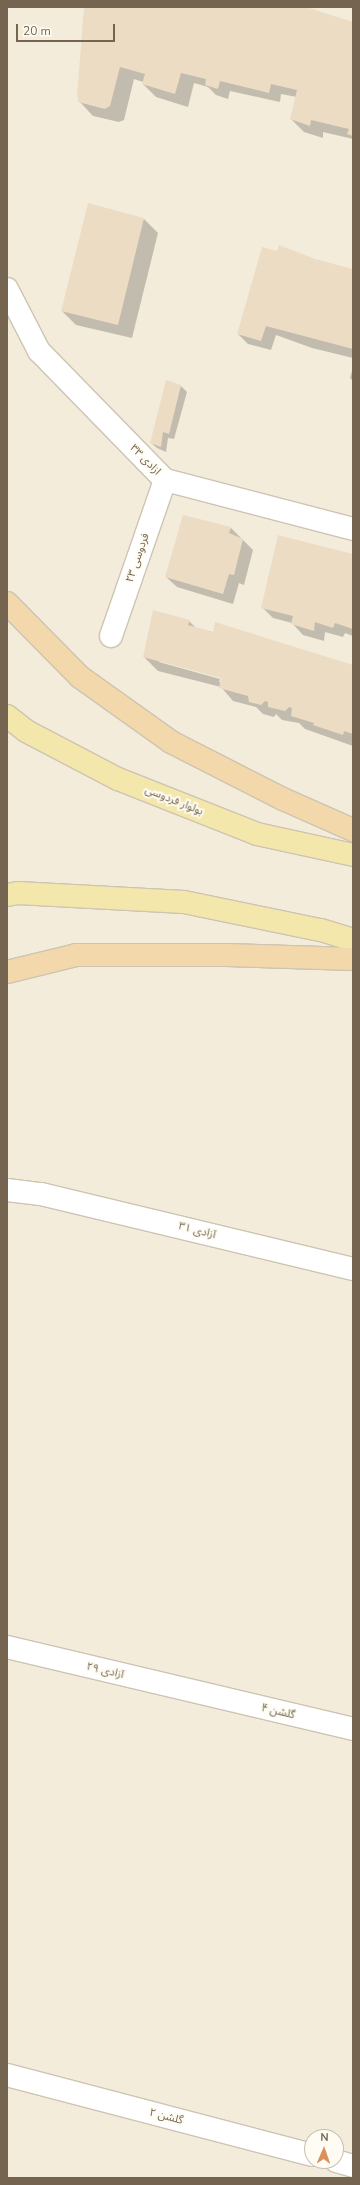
<!DOCTYPE html>
<html>
<head>
<meta charset="utf-8">
<style>
	body { margin:0 }
	#map { position:relative; width:360px; height:2185px; overflow:hidden; background:#fbf8ec; font-family:"Nunito Sans","Noto Sans Arabic",sans-serif }
	div>[style] { position:absolute }
	[style*='--x'] { left:calc(var(--x)*1px); top:calc(var(--y)*1px); width:calc(var(--w)*1px); rotate:calc(var(--a)*1deg) }
	.residential>* { inset:0; background:#f3ecdb }
	.shadow>* { inset:0; background:#0003 }
	.building>* { inset:0; background:#eddcc4 }
	.roads { filter:drop-shadow(1px 0 #cdc4b2) drop-shadow(-1px 0 #cdc4b2) drop-shadow(0 1px #cdc4b2) drop-shadow(0 -1px #cdc4b2) }
	.minor>* { height:22px; margin:-11px; padding:0 11px; transform-origin:11px; border-radius:11px; background:#fff }
	.primary>* { height:22px; margin:-11px; padding:0 11px; transform-origin:11px; border-radius:11px; background:#f4e7ab }
	.trunk>* { height:22px; margin:-11px; padding:0 11px; transform-origin:11px; border-radius:11px; background:#f2d8aa }
	span { translate:-50% -50%; white-space:nowrap; text-align:center; line-height:1.15; -webkit-text-stroke:4px #fefcf3; paint-order:stroke }
	.street-label { font-size:11px; color:#756550 }
	.frame { position:absolute; inset:0; border:8px solid #756550; pointer-events:none }
	.north { position:absolute; left:304px; top:2129px; width:40px; height:40px; box-sizing:border-box; background:#fefcf3; border:1px solid #c7c0b2; border-radius:50%; rotate:2deg; font-size:11px; font-weight:700; line-height:16px; text-align:center; color:#756550 }
	.north::after { content:''; display:block; margin:auto; width:14px; height:18px; background:#da915c; clip-path:polygon(50% 0,100% 100%,50% 72%,0 100%) }
	.scale { position:absolute; left:16px; top:24px; width:99px; height:18px; box-sizing:border-box; border:2px solid #756550; border-top:0; padding-left:5px; font-size:12px; line-height:14px; white-space:nowrap; color:#756550; -webkit-text-stroke:3px #fefcf3; paint-order:stroke }
</style>
</head>
<body>
<div id="map">
	<div class="residential">
		<i style="clip-path:polygon(evenodd,7px 7px,353px 7px,353px 2178px,7px 2178px,7px 7px,312px 2137px,336px 2137px,336px 2161px,312px 2161px,312px 2137px)"></i>
	</div>
	<div class="shadow">
		<i style="clip-path:polygon(85px 7px,303px 7px,353px 23px,353px 139px,323px 132px,323px 138px,304px 132px,291px 119px,297px 97px,281px 94px,280px 102px,230px 91px,228px 99px,216px 95px,208px 87px,194px 83px,188px 107px,156px 97px,143px 84px,143px 82px,134px 79px,124px 120px,119px 122px,93px 116px,79px 101px)"></i>
		<i style="clip-path:polygon(144px 219px,158px 233px,132px 338px,76px 325px,62px 311px)"></i>
		<i style="clip-path:polygon(318px 260px,353px 270px,353px 358px,312px 348px,276px 335px,271px 350px,248px 344px,238px 334px)"></i>
		<i style="clip-path:polygon(353px 367px,353px 381px,350px 378px)"></i>
		<i style="clip-path:polygon(181px 386px,187px 392px,174px 439px,168px 438px,166px 452px,157px 448px,151px 443px)"></i>
		<i style="clip-path:polygon(231px 528px,253px 550px,244px 585px,239px 583px,233px 604px,177px 587px,166px 577px)"></i>
		<i style="clip-path:polygon(353px 555px,353px 636px,345px 633px,343px 637px,325px 632px,324px 641px,303px 635px,292px 623px,273px 618px,262px 607px)"></i>
		<i style="clip-path:polygon(evenodd,189px 621px,196px 628px,353px 666px,353px 746px,305px 729px,299px 723px,282px 720px,276px 714px,274px 717px,263px 714px,256px 707px,233px 701px,221px 687px,158px 671px,144px 657px,189px 621px,159px 660px,226px 678px,221px 683px,219px 682px,220px 679px,159px 662px,159px 660px)"></i>
	</div>
	<div class="building">
		<i style="clip-path:polygon(84px 7px,306px 7px,353px 22px,353px 136px,347px 134px,349px 129px,311px 120px,310px 126px,290px 119px,297px 90px,271px 84px,269px 93px,220px 81px,218px 89px,205px 85px,206px 79px,181px 73px,175px 94px,142px 84px,145px 74px,120px 67px,110px 106px,105px 109px,78px 102px,77px 95px)"></i>
		<i style="clip-path:polygon(88px 203px,144px 218px,118px 325px,61px 311px)"></i>
		<i style="clip-path:polygon(279px 245px,318px 260px,353px 269px,353px 349px,266px 326px,261px 341px,237px 334px,262px 247px,277px 251px)"></i>
		<i style="clip-path:polygon(166px 380px,181px 385px,169px 434px,163px 432px,161px 447px,150px 443px)"></i>
		<i style="clip-path:polygon(183px 515px,231px 527px,229px 533px,243px 539px,234px 575px,229px 574px,223px 594px,165px 577px)"></i>
		<i style="clip-path:polygon(278px 535px,353px 554px,353px 629px,335px 623px,333px 628px,315px 622px,314px 631px,291px 624px,293px 616px,261px 608px)"></i>
		<i style="clip-path:polygon(153px 610px,190px 620px,188px 625px,213px 632px,215px 622px,353px 665px,353px 734px,344px 731px,343px 735px,313px 725px,314px 723px,291px 716px,292px 708px,289px 707px,285px 711px,268px 707px,268px 702px,265px 701px,261px 705px,249px 702px,248px 696px,219px 688px,221px 678px,143px 657px)"></i>
	</div>
	<div class="roads">
		<div class="minor">
			<i style="--x:7;--y:289;--w:70;--a:62.7"></i>
			<i style="--x:39;--y:351;--w:180;--a:45.7"></i>
			<i style="--x:165;--y:480;--w:194;--a:14.6"></i>
			<i style="--x:111;--y:636;--w:165;--a:-70.9"></i>
			<i style="--x:7;--y:1190;--w:34;--a:7"></i>
			<i style="--x:41;--y:1194;--w:321;--a:13.5"></i>
			<i style="--x:7;--y:1647;--w:356;--a:13.3"></i>
			<i style="--x:7;--y:2075;--w:315;--a:14.7"></i>
			<i style="--x:336;--y:2161;--w:18;--a:16"></i>
		</div>
		<div class="primary">
			<i style="--x:7;--y:716;--w:24;--a:38"></i>
			<i style="--x:26;--y:731;--w:104;--a:27.6"></i>
			<i style="--x:118;--y:779;--w:149;--a:21.6"></i>
			<i style="--x:257;--y:834;--w:98;--a:12.3"></i>
			<i style="--x:7;--y:895;--w:11;--a:-10"></i>
			<i style="--x:18;--y:893;--w:166;--a:3.1"></i>
			<i style="--x:184;--y:902;--w:140;--a:11.6"></i>
			<i style="--x:321;--y:930;--w:34;--a:17"></i>
		</div>
		<div class="trunk">
			<i style="--x:7;--y:603;--w:104;--a:45.4"></i>
			<i style="--x:80;--y:677;--w:112;--a:35.5"></i>
			<i style="--x:171;--y:742;--w:126;--a:27"></i>
			<i style="--x:283;--y:799;--w:77;--a:23.9"></i>
			<i style="--x:7;--y:972;--w:71;--a:-13.8"></i>
			<i style="--x:76;--y:955;--w:151;--a:0"></i>
			<i style="--x:227;--y:955;--w:126;--a:1.8"></i>
		</div>
	</div>
	<div class="street-label">
		<span style="left:145px;top:460px;rotate:45deg">ازادی ۳۳</span>
		<span style="left:138px;top:558px;rotate:-71deg">فردوسی ۲۳</span>
		<span style="left:174px;top:801px;rotate:22deg">بولوار فردوسی</span>
		<span style="left:197px;top:1231px;rotate:14deg">آزادی ۳۱</span>
		<span style="left:105px;top:1671px;rotate:14deg">آزادی ۲۹</span>
		<span style="left:278px;top:1712px;rotate:13deg">گلشن ۴</span>
		<span style="left:166px;top:2117px;rotate:15deg">گلشن ۲</span>
	</div>
	<div class="frame"></div>
	<div class="north">N</div>
	<div class="scale">20 m</div>
</div>
</body>
</html>
